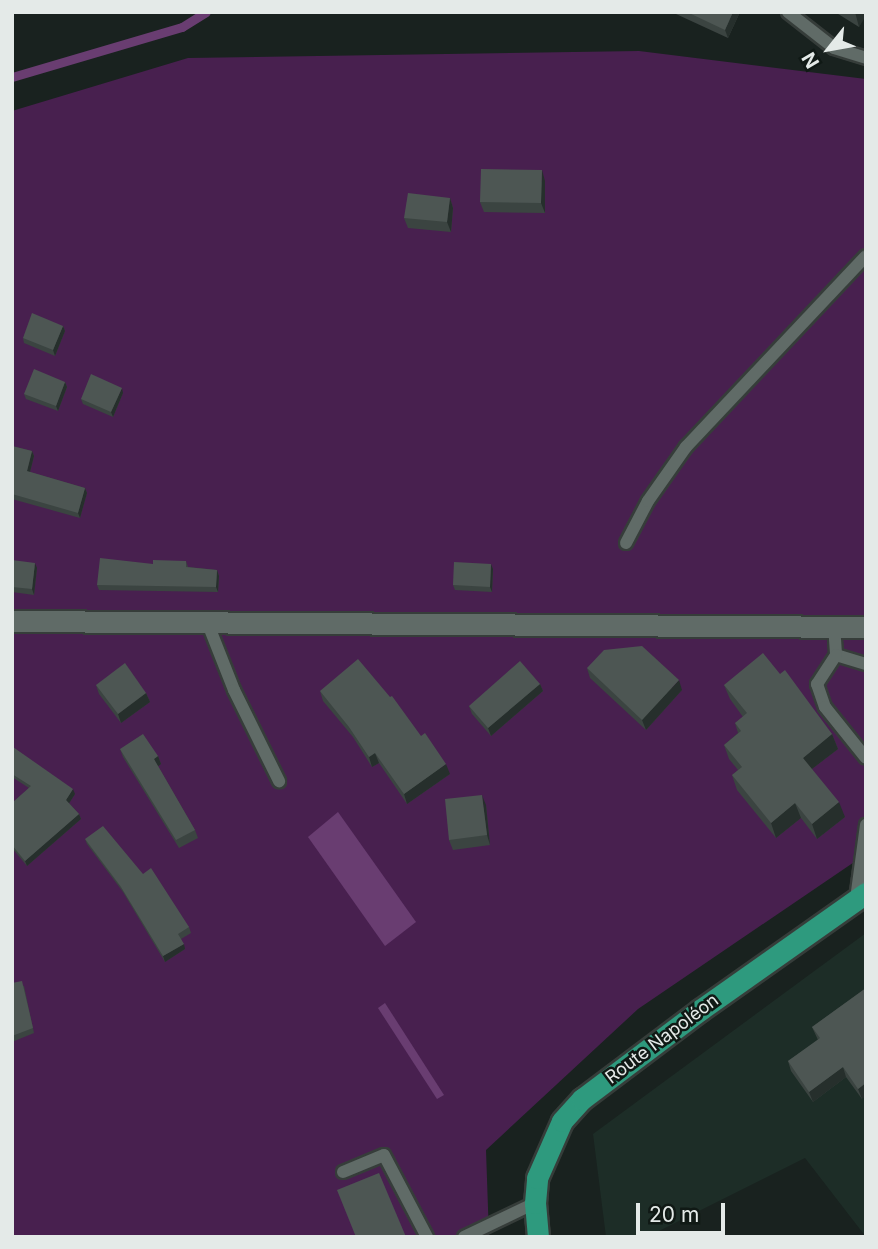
<!DOCTYPE html>
<html>
<head>
<meta charset="utf-8">
<style>
	body { margin:0 }
	#map { position:relative; width:878px; height:1249px; overflow:hidden; background:#19221f; font-family:Inter,sans-serif }
	div>[style] { position:absolute }
	[style*='--x'] { left:calc(var(--x)*1px); top:calc(var(--y)*1px); width:calc(var(--w)*1px); rotate:calc(var(--a)*1deg) }
	.built>* { inset:0; background:#1d2d27 }
	.green>* { inset:0; background:#48204f }
	.water>* { inset:0; background:#693d71 }
	.stream>* { height:9px; margin:-4.5px; padding:0 4.5px; transform-origin:4.5px; border-radius:4.5px; background:#693d71 }
	.roads { filter:drop-shadow(2px 0 #363d3a) drop-shadow(-2px 0 #363d3a) drop-shadow(0 2px #363d3a) drop-shadow(0 -2px #363d3a) }
	.lane>* { height:12px; margin:-6px; padding:0 6px; transform-origin:6px; border-radius:6px; background:#606b67 }
	.street>* { height:21px; margin:-10.5px; padding:0 10.5px; transform-origin:10.5px; border-radius:10.5px; background:#606b67 }
	.primary>* { height:21px; margin:-10.5px; padding:0 10.5px; transform-origin:10.5px; border-radius:10.5px; background:#2e9a7e }
	.wall>* { inset:0; background:#3b4441 }
	.shaded-wall>* { inset:0; background:#262f2c }
	.building>* { inset:0; background:#4d5653 }
	span { translate:-50% -50%; white-space:nowrap; text-align:center; line-height:1.15; -webkit-text-stroke:5px #101915; paint-order:stroke }
	.street-label { font-size:18px; color:#e4eae8 }
	.frame { position:absolute; inset:0; border:14px solid #e4eae8; pointer-events:none }
	.north { position:absolute; left:794px; top:14px; width:70px; height:70px; -webkit-text-stroke:5px #101915; paint-order:stroke; rotate:239deg; font-size:19px; font-weight:700; line-height:28px; text-align:center; color:#e4eae8 }
	.north::after { content:''; display:block; margin:auto; width:24px; height:32px; background:#e4eae8; clip-path:polygon(50% 0,100% 100%,50% 72%,0 100%) }
	.scale { position:absolute; left:636px; top:1203px; width:89px; height:32px; box-sizing:border-box; border:4px solid #e4eae8; border-top:0; padding-left:9px; font-size:21px; line-height:24px; white-space:nowrap; color:#e4eae8; -webkit-text-stroke:5px #101915; paint-order:stroke }
</style>
</head>
<body>
<div id="map">
	<div class="built">
		<i style="clip-path:polygon(866px 933px,866px 1237px,805px 1158px,647px 1237px,606px 1237px,593px 1134px)"></i>
	</div>
	<div class="green">
		<i style="clip-path:polygon(639px 51px,866px 79px,866px 854px,638px 1009px,486px 1150px,489px 1237px,12px 1237px,12px 111px,188px 58px)"></i>
	</div>
	<div class="water">
		<i style="clip-path:polygon(338px 812px,416px 922px,385px 946px,308px 837px)"></i>
		<i style="clip-path:polygon(385px 1003px,444px 1095px,437px 1099px,378px 1008px)"></i>
	</div>
	<div class="stream">
		<i style="--x:12;--y:77;--w:177;--a:-16.4"></i>
		<i style="--x:182;--y:27;--w:28;--a:-32"></i>
	</div>
	<div class="roads">
		<div class="lane">
			<i style="--x:788;--y:12;--w:58;--a:38"></i>
			<i style="--x:834;--y:48;--w:34;--a:17"></i>
			<i style="--x:626;--y:543;--w:47;--a:-62.4"></i>
			<i style="--x:648;--y:501;--w:66;--a:-54.9"></i>
			<i style="--x:686;--y:447;--w:262;--a:-46.7"></i>
			<i style="--x:208;--y:624;--w:71;--a:68.5"></i>
			<i style="--x:234;--y:690;--w:102;--a:63.7"></i>
			<i style="--x:834;--y:625;--w:30;--a:86"></i>
			<i style="--x:836;--y:655;--w:31;--a:17"></i>
			<i style="--x:836;--y:655;--w:35;--a:123"></i>
			<i style="--x:817;--y:684;--w:24;--a:71"></i>
			<i style="--x:825;--y:707;--w:65;--a:51.2"></i>
			<i style="--x:856;--y:899;--w:75;--a:-82.3"></i>
			<i style="--x:343;--y:1172;--w:44;--a:-22.5"></i>
			<i style="--x:384;--y:1155;--w:93;--a:62.3"></i>
			<i style="--x:464;--y:1237;--w:79;--a:-25.6"></i>
		</div>
		<div class="street">
			<i style="--x:12;--y:621;--w:854;--a:0.4"></i>
		</div>
		<div class="primary">
			<i style="--x:538;--y:1237;--w:34;--a:-95"></i>
			<i style="--x:535;--y:1203;--w:25;--a:-85"></i>
			<i style="--x:537;--y:1178;--w:62;--a:-66.3"></i>
			<i style="--x:562;--y:1121;--w:30;--a:-48"></i>
			<i style="--x:582;--y:1099;--w:148;--a:-37"></i>
			<i style="--x:700;--y:1010;--w:203;--a:-35.2"></i>
		</div>
	</div>
	<div class="wall">
		<i style="clip-path:polygon(675px 12px,740px 12px,728px 38px,676px 14px)"></i>
		<i style="clip-path:polygon(835px 12px,866px 12px,859px 27px)"></i>
		<i style="clip-path:polygon(545px 181px,545px 213px,484px 212px,480px 202px)"></i>
		<i style="clip-path:polygon(450px 198px,453px 208px,451px 232px,408px 228px,404px 218px)"></i>
		<i style="clip-path:polygon(63px 326px,65px 331px,55px 356px,24px 343px,23px 338px)"></i>
		<i style="clip-path:polygon(65px 382px,67px 387px,58px 411px,26px 399px,24px 394px)"></i>
		<i style="clip-path:polygon(123px 393px,113px 417px,83px 404px,81px 399px)"></i>
		<i style="clip-path:polygon(12px 446px,32px 451px,34px 456px,30px 472px,85px 488px,87px 493px,80px 518px,12px 499px)"></i>
		<i style="clip-path:polygon(12px 560px,37px 568px,34px 595px,12px 592px)"></i>
		<i style="clip-path:polygon(186px 561px,188px 567px,217px 570px,219px 576px,218px 592px,99px 590px,97px 585px,153px 564px)"></i>
		<i style="clip-path:polygon(493px 569px,492px 592px,455px 590px,453px 585px)"></i>
		<i style="clip-path:polygon(587px 668px,682px 690px,646px 730px,590px 678px)"></i>
		<i style="clip-path:polygon(780px 674px,832px 734px,838px 749px,812px 769px,845px 817px,817px 839px,801px 818px,776px 838px,737px 790px,732px 775px,738px 770px,729px 759px,724px 745px,738px 733px,735px 723px,743px 717px,730px 699px,724px 685px)"></i>
		<i style="clip-path:polygon(540px 684px,543px 691px,491px 736px,472px 714px,469px 706px)"></i>
		<i style="clip-path:polygon(96px 685px,146px 693px,150px 702px,121px 723px,99px 694px)"></i>
		<i style="clip-path:polygon(320px 691px,450px 774px,407px 804px,379px 763px,372px 767px,353px 737px,323px 701px)"></i>
		<i style="clip-path:polygon(12px 748px,75px 794px,69px 803px,79px 814px,81px 819px,27px 866px,12px 848px,12px 803px,29px 788px,12px 777px)"></i>
		<i style="clip-path:polygon(120px 749px,158px 756px,161px 764px,158px 766px,195px 830px,198px 838px,179px 848px,123px 757px)"></i>
		<i style="clip-path:polygon(486px 805px,490px 845px,453px 850px,449px 840px)"></i>
		<i style="clip-path:polygon(85px 839px,189px 927px,191px 933px,181px 939px,185px 949px,165px 962px,123px 892px,87px 844px)"></i>
		<i style="clip-path:polygon(12px 983px,24px 986px,34px 1033px,12px 1042px)"></i>
		<i style="clip-path:polygon(866px 988px,862px 1099px,846px 1077px,813px 1102px,791px 1071px,788px 1061px,818px 1040px,812px 1027px)"></i>
	</div>
	<div class="shaded-wall">
		<i style="clip-path:polygon(733px 12px,740px 12px,728px 38px,725px 30px)"></i>
		<i style="clip-path:polygon(855px 12px,866px 12px,866px 16px,859px 27px)"></i>
		<i style="clip-path:polygon(542px 170px,545px 181px,545px 213px,541px 203px)"></i>
		<i style="clip-path:polygon(450px 198px,453px 208px,451px 232px,447px 222px)"></i>
		<i style="clip-path:polygon(63px 326px,65px 331px,55px 356px,53px 350px)"></i>
		<i style="clip-path:polygon(65px 382px,67px 387px,58px 411px,56px 406px)"></i>
		<i style="clip-path:polygon(122px 388px,123px 393px,113px 417px,111px 412px)"></i>
		<i style="clip-path:polygon(32px 451px,34px 456px,29px 476px,27px 471px)"></i>
		<i style="clip-path:polygon(85px 488px,87px 493px,80px 518px,78px 513px)"></i>
		<i style="clip-path:polygon(35px 563px,37px 568px,34px 595px,32px 589px)"></i>
		<i style="clip-path:polygon(491px 564px,493px 569px,492px 592px,490px 587px)"></i>
		<i style="clip-path:polygon(217px 570px,219px 576px,218px 592px,216px 587px)"></i>
		<i style="clip-path:polygon(679px 680px,682px 690px,646px 730px,642px 720px)"></i>
		<i style="clip-path:polygon(540px 684px,543px 691px,491px 736px,488px 728px)"></i>
		<i style="clip-path:polygon(146px 693px,150px 702px,121px 723px,118px 714px)"></i>
		<i style="clip-path:polygon(832px 734px,838px 749px,808px 772px,803px 758px)"></i>
		<i style="clip-path:polygon(375px 753px,379px 763px,372px 767px,369px 757px)"></i>
		<i style="clip-path:polygon(158px 756px,161px 764px,157px 767px,154px 759px)"></i>
		<i style="clip-path:polygon(446px 764px,450px 774px,407px 804px,404px 794px)"></i>
		<i style="clip-path:polygon(73px 789px,75px 794px,68px 805px,66px 800px)"></i>
		<i style="clip-path:polygon(482px 795px,486px 805px,490px 845px,487px 835px)"></i>
		<i style="clip-path:polygon(839px 802px,845px 817px,817px 839px,812px 824px)"></i>
		<i style="clip-path:polygon(795px 803px,801px 818px,776px 838px,771px 823px)"></i>
		<i style="clip-path:polygon(79px 814px,81px 819px,27px 866px,25px 861px)"></i>
		<i style="clip-path:polygon(184px 944px,185px 949px,165px 962px,163px 956px)"></i>
		<i style="clip-path:polygon(843px 1067px,846px 1077px,813px 1102px,809px 1092px)"></i>
		<i style="clip-path:polygon(866px 1083px,866px 1096px,862px 1099px,858px 1089px)"></i>
	</div>
	<div class="building">
		<i style="clip-path:polygon(687px 12px,733px 12px,725px 30px)"></i>
		<i style="clip-path:polygon(481px 169px,542px 170px,541px 203px,480px 202px)"></i>
		<i style="clip-path:polygon(408px 193px,450px 198px,447px 222px,404px 218px)"></i>
		<i style="clip-path:polygon(32px 313px,63px 326px,53px 350px,23px 338px)"></i>
		<i style="clip-path:polygon(34px 369px,65px 382px,56px 406px,24px 394px)"></i>
		<i style="clip-path:polygon(91px 374px,122px 388px,111px 412px,81px 399px)"></i>
		<i style="clip-path:polygon(12px 446px,32px 451px,27px 471px,85px 488px,78px 513px,12px 494px)"></i>
		<i style="clip-path:polygon(100px 558px,153px 564px,153px 560px,186px 561px,186px 567px,217px 570px,216px 587px,97px 585px)"></i>
		<i style="clip-path:polygon(12px 560px,35px 563px,32px 589px,12px 587px)"></i>
		<i style="clip-path:polygon(454px 562px,491px 564px,490px 587px,453px 585px)"></i>
		<i style="clip-path:polygon(642px 646px,679px 680px,642px 720px,587px 668px,604px 650px)"></i>
		<i style="clip-path:polygon(763px 653px,780px 674px,785px 670px,832px 734px,803px 758px,839px 802px,812px 824px,795px 803px,771px 823px,732px 775px,742px 767px,724px 745px,741px 731px,735px 723px,747px 713px,724px 685px)"></i>
		<i style="clip-path:polygon(358px 659px,390px 697px,392px 696px,421px 736px,425px 733px,446px 764px,404px 794px,375px 753px,369px 757px,349px 727px,320px 691px)"></i>
		<i style="clip-path:polygon(520px 661px,540px 684px,488px 728px,469px 706px)"></i>
		<i style="clip-path:polygon(125px 663px,146px 693px,118px 714px,96px 685px)"></i>
		<i style="clip-path:polygon(143px 734px,158px 756px,154px 759px,195px 830px,176px 840px,120px 749px)"></i>
		<i style="clip-path:polygon(13px 747px,73px 789px,66px 800px,79px 814px,25px 861px,12px 845px,12px 803px,31px 786px,12px 774px)"></i>
		<i style="clip-path:polygon(482px 795px,487px 835px,449px 840px,445px 799px)"></i>
		<i style="clip-path:polygon(103px 826px,143px 874px,151px 868px,189px 927px,178px 934px,184px 944px,163px 956px,121px 887px,85px 839px)"></i>
		<i style="clip-path:polygon(22px 981px,33px 1028px,12px 1036px,12px 983px)"></i>
		<i style="clip-path:polygon(866px 988px,866px 1083px,858px 1089px,843px 1067px,809px 1092px,788px 1061px,820px 1038px,812px 1027px)"></i>
		<i style="clip-path:polygon(379px 1173px,406px 1237px,356px 1237px,337px 1190px)"></i>
	</div>
	<div class="street-label">
		<span style="left:662px;top:1039px;rotate:-37deg">Route Napoléon</span>
	</div>
	<div class="frame"></div>
	<div class="north">N</div>
	<div class="scale">20 m</div>
</div>
</body>
</html>
